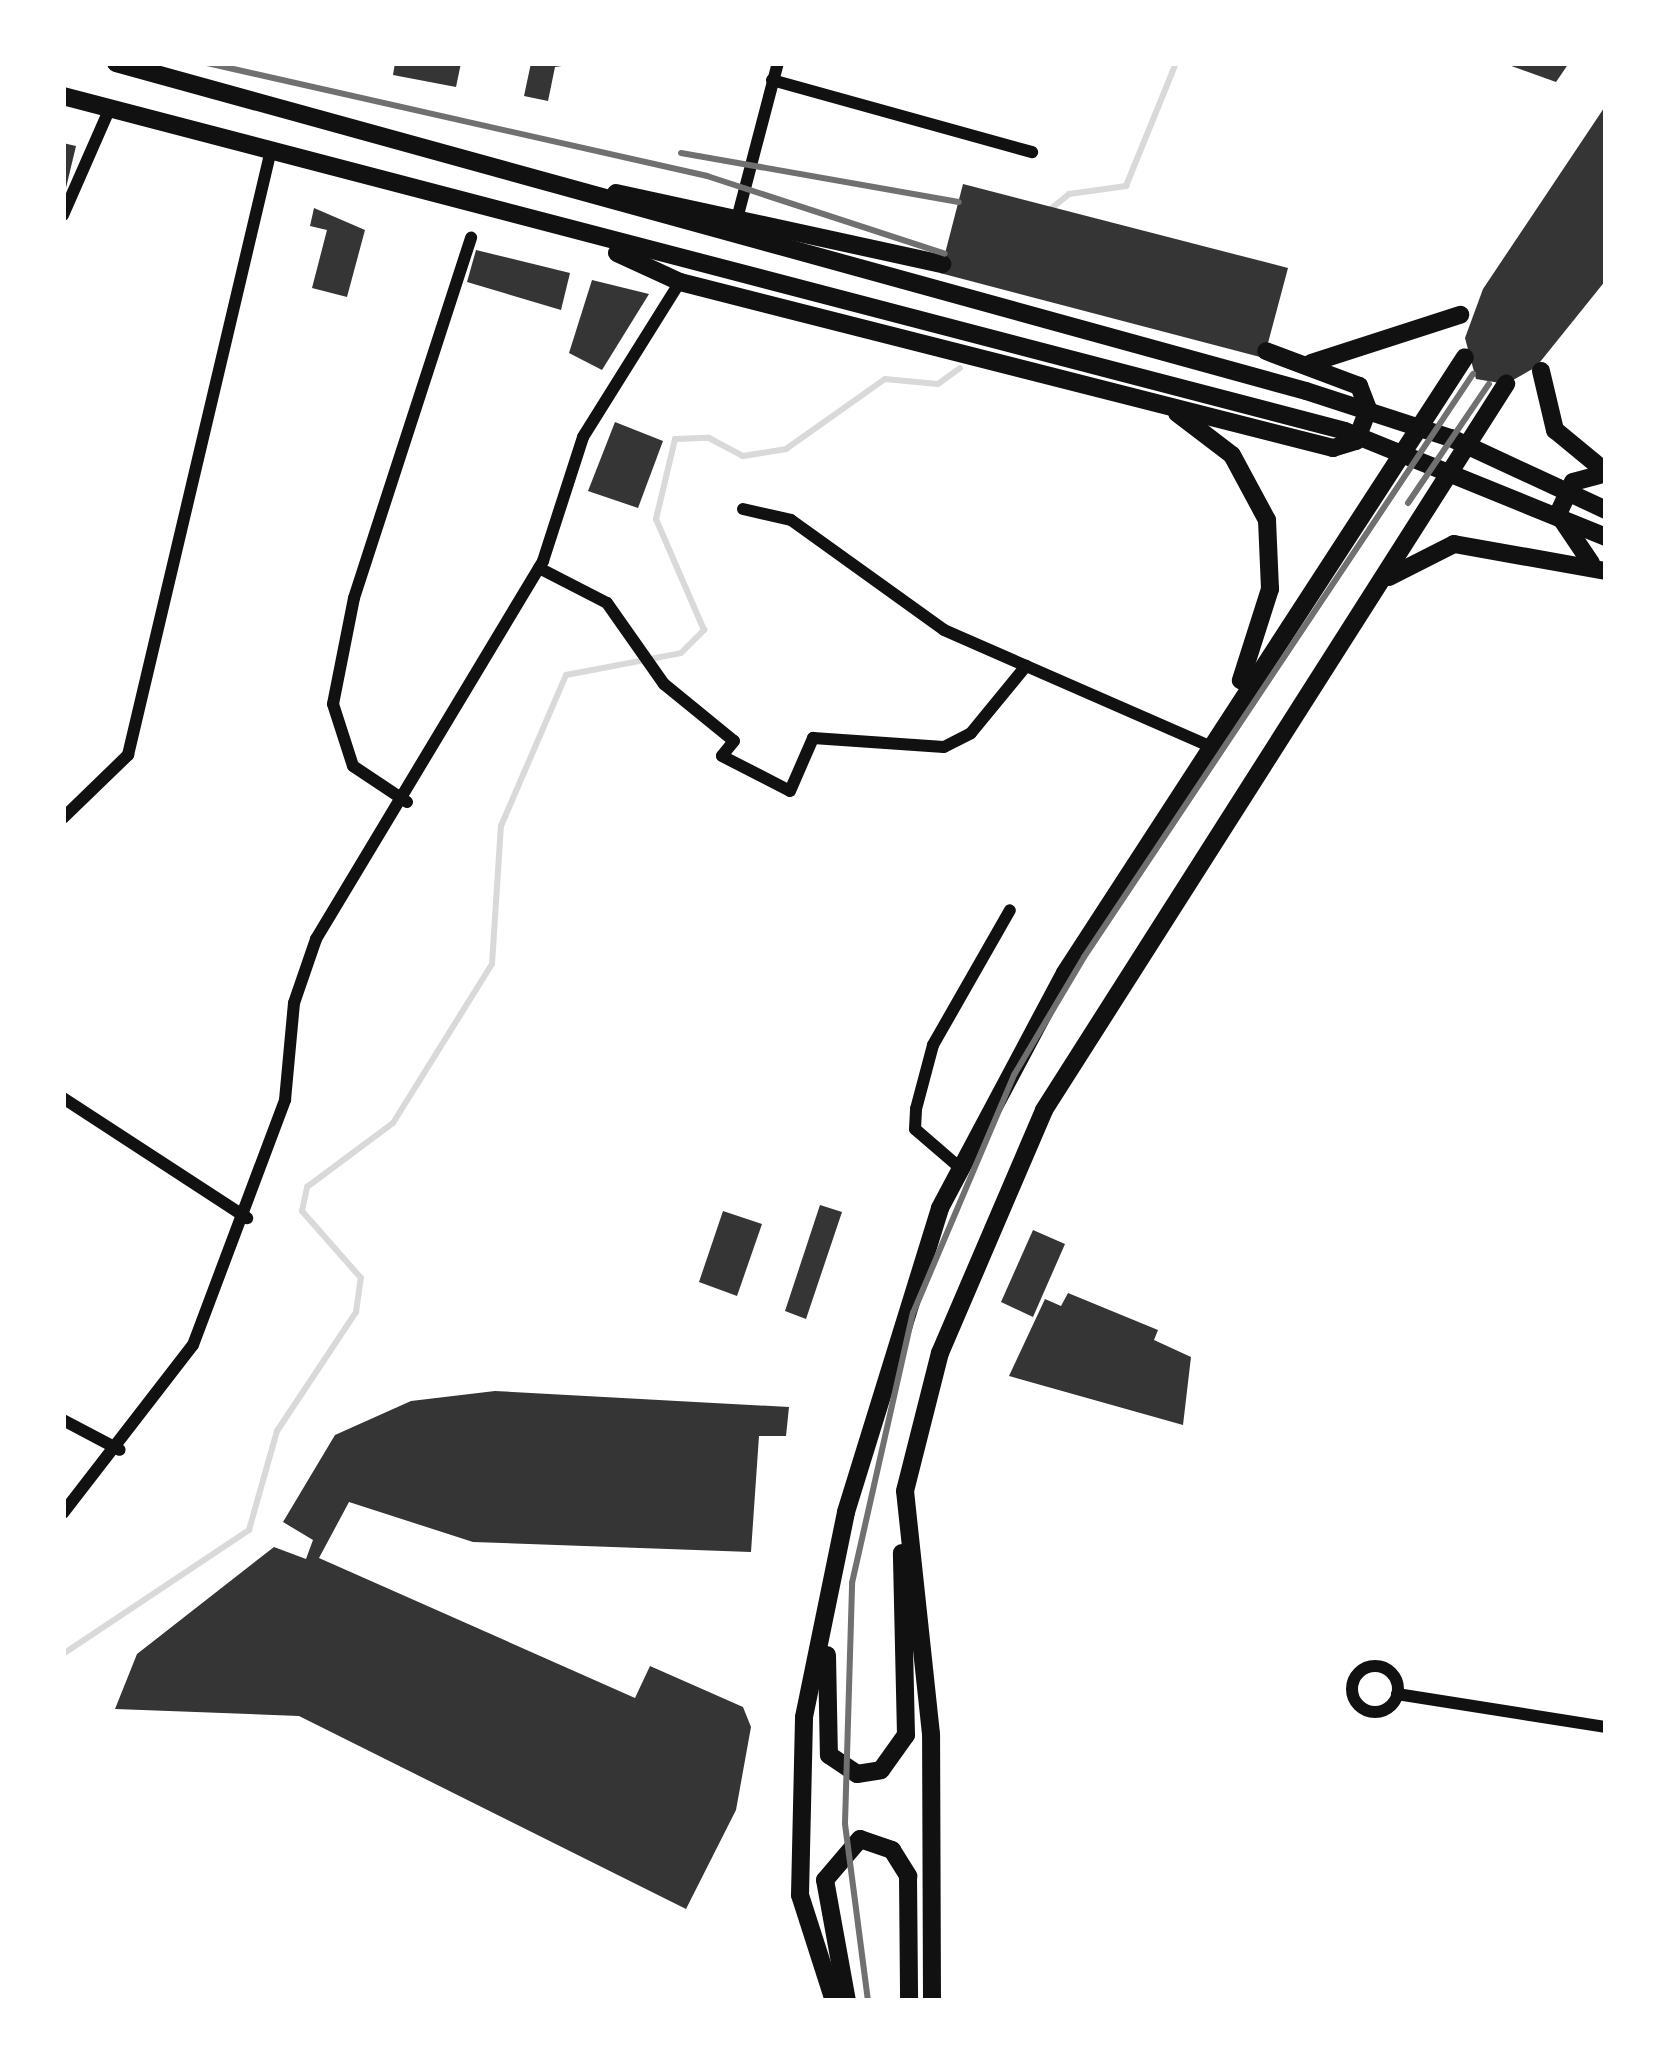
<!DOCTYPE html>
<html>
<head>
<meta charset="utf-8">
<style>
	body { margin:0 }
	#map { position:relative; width:1669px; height:2064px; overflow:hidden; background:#fff; font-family:Roboto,sans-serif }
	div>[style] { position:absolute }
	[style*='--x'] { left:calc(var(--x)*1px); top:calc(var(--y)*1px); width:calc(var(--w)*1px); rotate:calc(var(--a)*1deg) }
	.stream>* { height:6px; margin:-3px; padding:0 3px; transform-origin:3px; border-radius:3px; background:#d9d9d9 }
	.building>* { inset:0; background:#353535 }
	.minor>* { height:12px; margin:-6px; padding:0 6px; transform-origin:6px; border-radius:6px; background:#111 }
	.minor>.ring { margin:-6px; padding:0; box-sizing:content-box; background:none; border:12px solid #111; border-radius:50% }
	.primary>* { height:18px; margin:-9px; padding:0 9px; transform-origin:9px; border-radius:9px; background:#111 }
	.rail>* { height:6px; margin:-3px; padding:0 3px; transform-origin:3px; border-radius:3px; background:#707070 }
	span { translate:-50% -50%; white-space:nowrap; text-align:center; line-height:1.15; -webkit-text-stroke:12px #fff; paint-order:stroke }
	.frame { position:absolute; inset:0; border:66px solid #fff; pointer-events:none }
</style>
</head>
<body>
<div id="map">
	<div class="stream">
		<i style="--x:1047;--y:212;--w:28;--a:-39"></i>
		<i style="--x:1069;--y:194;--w:58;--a:-8"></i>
		<i style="--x:1126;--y:186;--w:133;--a:-67.9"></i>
		<i style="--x:63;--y:1654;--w:224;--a:-33.7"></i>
		<i style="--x:249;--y:1530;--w:103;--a:-74.2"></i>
		<i style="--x:277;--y:1431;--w:143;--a:-56.4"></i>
		<i style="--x:356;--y:1312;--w:34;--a:-82"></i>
		<i style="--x:361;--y:1278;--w:89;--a:-131.4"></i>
		<i style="--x:302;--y:1211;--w:25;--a:-78"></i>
		<i style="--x:307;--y:1187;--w:107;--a:-36.7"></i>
		<i style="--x:393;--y:1123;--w:187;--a:-58.1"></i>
		<i style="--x:492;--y:964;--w:138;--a:-86.3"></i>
		<i style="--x:501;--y:826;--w:164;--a:-66.7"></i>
		<i style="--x:566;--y:675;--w:117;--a:-10.8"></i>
		<i style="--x:681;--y:653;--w:33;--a:-45"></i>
		<i style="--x:704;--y:630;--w:121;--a:-113.4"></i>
		<i style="--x:656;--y:519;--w:82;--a:-76.6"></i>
		<i style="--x:675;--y:439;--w:34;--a:-2"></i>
		<i style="--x:709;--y:438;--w:38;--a:28"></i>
		<i style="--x:743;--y:456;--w:44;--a:-9.2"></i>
		<i style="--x:786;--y:449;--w:121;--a:-35.3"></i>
		<i style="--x:885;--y:379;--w:53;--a:5.4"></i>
		<i style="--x:938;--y:384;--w:27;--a:-36"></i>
	</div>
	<div class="building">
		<i style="clip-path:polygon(395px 63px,461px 63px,456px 87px,393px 75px)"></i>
		<i style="clip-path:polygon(531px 63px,582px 63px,555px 67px,548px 101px,524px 96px)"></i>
		<i style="clip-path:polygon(1503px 63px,1569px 63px,1556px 82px)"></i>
		<i style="clip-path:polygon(1606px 105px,1606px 280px,1536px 367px,1506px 384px,1476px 379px,1465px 338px,1483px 289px)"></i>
		<i style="clip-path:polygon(63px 143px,76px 146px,65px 192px,63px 192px)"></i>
		<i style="clip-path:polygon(963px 184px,1288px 268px,1264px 358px,940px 273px)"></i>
		<i style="clip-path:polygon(314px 208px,365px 230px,347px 297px,312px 288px,327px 230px,310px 226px)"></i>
		<i style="clip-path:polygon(476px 250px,570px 273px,561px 310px,467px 282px)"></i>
		<i style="clip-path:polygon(592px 280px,649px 294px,602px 370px,569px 353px)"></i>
		<i style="clip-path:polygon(615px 422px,663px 441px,638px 508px,588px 491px)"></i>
		<i style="clip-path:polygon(820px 1205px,842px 1212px,806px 1319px,785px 1311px)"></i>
		<i style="clip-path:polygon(723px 1211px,762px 1224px,737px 1296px,699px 1282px)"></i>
		<i style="clip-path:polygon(1033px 1230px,1065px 1244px,1033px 1317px,1001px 1302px)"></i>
		<i style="clip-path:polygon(1068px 1293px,1158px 1330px,1154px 1340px,1191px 1357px,1183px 1425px,1009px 1376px,1045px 1299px,1061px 1306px)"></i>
		<i style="clip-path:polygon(495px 1391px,789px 1407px,786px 1436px,759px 1436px,751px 1552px,473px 1542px,349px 1502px,319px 1558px,635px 1698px,650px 1666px,743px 1707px,751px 1727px,736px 1810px,686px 1909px,299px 1716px,115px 1709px,137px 1654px,274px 1547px,306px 1559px,313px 1540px,283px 1522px,335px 1435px,411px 1401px)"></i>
	</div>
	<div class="minor">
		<i style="--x:772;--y:80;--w:270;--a:15.5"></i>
		<i style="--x:63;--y:215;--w:117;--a:-66.3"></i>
		<i style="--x:738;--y:215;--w:157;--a:-75.3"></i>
		<i style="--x:743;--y:509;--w:49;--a:12.9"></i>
		<i style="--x:791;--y:520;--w:188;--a:35.7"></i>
		<i style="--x:944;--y:630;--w:287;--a:23.6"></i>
		<i style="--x:539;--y:568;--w:76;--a:27.2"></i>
		<i style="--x:607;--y:603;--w:99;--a:54.9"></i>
		<i style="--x:664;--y:684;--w:90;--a:39.2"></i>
		<i style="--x:734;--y:741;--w:19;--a:129"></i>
		<i style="--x:722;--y:756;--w:76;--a:27.2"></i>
		<i style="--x:790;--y:791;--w:58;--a:-66.5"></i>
		<i style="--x:813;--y:738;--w:131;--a:3.9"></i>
		<i style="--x:944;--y:747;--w:30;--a:-27"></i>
		<i style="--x:971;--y:733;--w:87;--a:-50.6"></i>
		<i style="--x:407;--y:802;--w:65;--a:-146.3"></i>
		<i style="--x:353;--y:766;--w:65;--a:-107.9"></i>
		<i style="--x:333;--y:704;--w:108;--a:-78.8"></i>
		<i style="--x:354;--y:598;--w:379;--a:-72"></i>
		<i style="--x:63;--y:818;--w:91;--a:-44.1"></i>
		<i style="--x:128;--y:755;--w:622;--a:-76.7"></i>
		<i style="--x:63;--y:1098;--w:220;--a:33.1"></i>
		<i style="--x:959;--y:1167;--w:58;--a:-139.2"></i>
		<i style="--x:915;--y:1129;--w:20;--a:-87"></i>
		<i style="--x:916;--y:1109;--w:66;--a:-75.1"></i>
		<i style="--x:933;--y:1045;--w:155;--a:-60.3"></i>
		<i style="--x:63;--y:1420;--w:64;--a:27.8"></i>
		<i style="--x:63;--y:1513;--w:212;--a:-52.3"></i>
		<i style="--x:193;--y:1345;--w:262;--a:-69.4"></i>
		<i style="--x:285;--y:1100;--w:97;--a:-84.7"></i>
		<i style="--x:294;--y:1003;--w:68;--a:-71"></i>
		<i style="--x:316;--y:939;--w:441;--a:-59"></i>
		<i style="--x:543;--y:561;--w:130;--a:-72.1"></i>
		<i style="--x:583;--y:437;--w:183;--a:-58"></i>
		<i class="ring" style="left:1352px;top:1666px;width:34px;height:34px"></i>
		<i style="--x:1397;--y:1694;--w:212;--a:9"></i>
	</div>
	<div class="primary">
		<i style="--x:116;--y:63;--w:1234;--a:15.41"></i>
		<i style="--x:1306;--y:391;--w:152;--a:18"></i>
		<i style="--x:1451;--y:438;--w:171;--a:24.9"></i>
		<i style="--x:63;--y:96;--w:1325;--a:14.64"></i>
		<i style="--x:1345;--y:431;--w:282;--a:22.1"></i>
		<i style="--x:616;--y:193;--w:334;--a:12.3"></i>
		<i style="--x:617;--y:253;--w:69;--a:24.7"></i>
		<i style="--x:680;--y:282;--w:674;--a:14.26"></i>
		<i style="--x:1333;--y:448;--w:24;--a:-17"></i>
		<i style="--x:1356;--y:441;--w:34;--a:-69"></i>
		<i style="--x:1368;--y:409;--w:25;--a:-111"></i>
		<i style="--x:1359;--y:386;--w:99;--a:-159.4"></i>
		<i style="--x:1311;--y:363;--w:157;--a:-17.9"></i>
		<i style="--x:1541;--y:371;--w:61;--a:76.7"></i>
		<i style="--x:1555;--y:430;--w:66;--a:39.5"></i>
		<i style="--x:1177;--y:413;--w:69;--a:37.4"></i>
		<i style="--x:1232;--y:455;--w:74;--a:61.7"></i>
		<i style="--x:1267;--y:520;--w:69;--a:87.5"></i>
		<i style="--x:1270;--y:589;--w:96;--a:107.7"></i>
		<i style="--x:1591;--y:563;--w:59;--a:-124"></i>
		<i style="--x:1558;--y:514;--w:35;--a:-65"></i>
		<i style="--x:1573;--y:482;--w:34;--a:-15"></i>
		<i style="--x:1389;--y:577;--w:73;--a:-26.9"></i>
		<i style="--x:1454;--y:544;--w:154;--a:10.1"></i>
		<i style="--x:827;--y:1655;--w:100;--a:88.9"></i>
		<i style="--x:829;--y:1755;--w:34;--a:34"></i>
		<i style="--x:857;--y:1774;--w:24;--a:-9"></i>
		<i style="--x:881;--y:1770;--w:43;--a:-54.5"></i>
		<i style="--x:906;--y:1735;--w:182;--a:-91.3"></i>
		<i style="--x:834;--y:2001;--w:111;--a:-107.8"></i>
		<i style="--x:800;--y:1895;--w:178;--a:-88.7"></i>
		<i style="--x:804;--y:1717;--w:209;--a:-78.4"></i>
		<i style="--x:846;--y:1512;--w:318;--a:-72.8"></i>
		<i style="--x:940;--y:1208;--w:266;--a:-62"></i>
		<i style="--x:1065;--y:973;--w:734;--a:-57"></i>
		<i style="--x:847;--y:2001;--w:123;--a:-100.3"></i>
		<i style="--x:825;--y:1880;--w:54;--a:-49.5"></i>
		<i style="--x:860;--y:1839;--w:34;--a:19"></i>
		<i style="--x:892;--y:1850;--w:31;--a:58"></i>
		<i style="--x:908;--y:1876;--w:125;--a:89.5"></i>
		<i style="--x:932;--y:2001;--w:267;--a:-90.2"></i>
		<i style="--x:931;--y:1734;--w:244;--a:-96.1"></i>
		<i style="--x:905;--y:1491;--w:142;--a:-75.8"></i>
		<i style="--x:940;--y:1353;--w:264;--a:-66.8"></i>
		<i style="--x:1044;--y:1110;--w:861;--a:-57.53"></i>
	</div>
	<div class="rail">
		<i style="--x:207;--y:63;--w:513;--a:12.73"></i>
		<i style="--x:707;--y:176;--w:250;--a:18.1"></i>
		<i style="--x:681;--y:153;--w:282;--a:10"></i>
		<i style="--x:1408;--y:503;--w:144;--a:-55.8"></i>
		<i style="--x:868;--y:2001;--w:179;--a:-97.4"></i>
		<i style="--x:845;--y:1823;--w:240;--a:-88.3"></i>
		<i style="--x:852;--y:1583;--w:277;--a:-77.3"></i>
		<i style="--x:913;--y:1313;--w:259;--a:-67"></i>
		<i style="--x:1014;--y:1075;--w:137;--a:-59.3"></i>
		<i style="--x:1084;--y:957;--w:701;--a:-56.29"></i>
	</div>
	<div class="frame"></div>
</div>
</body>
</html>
